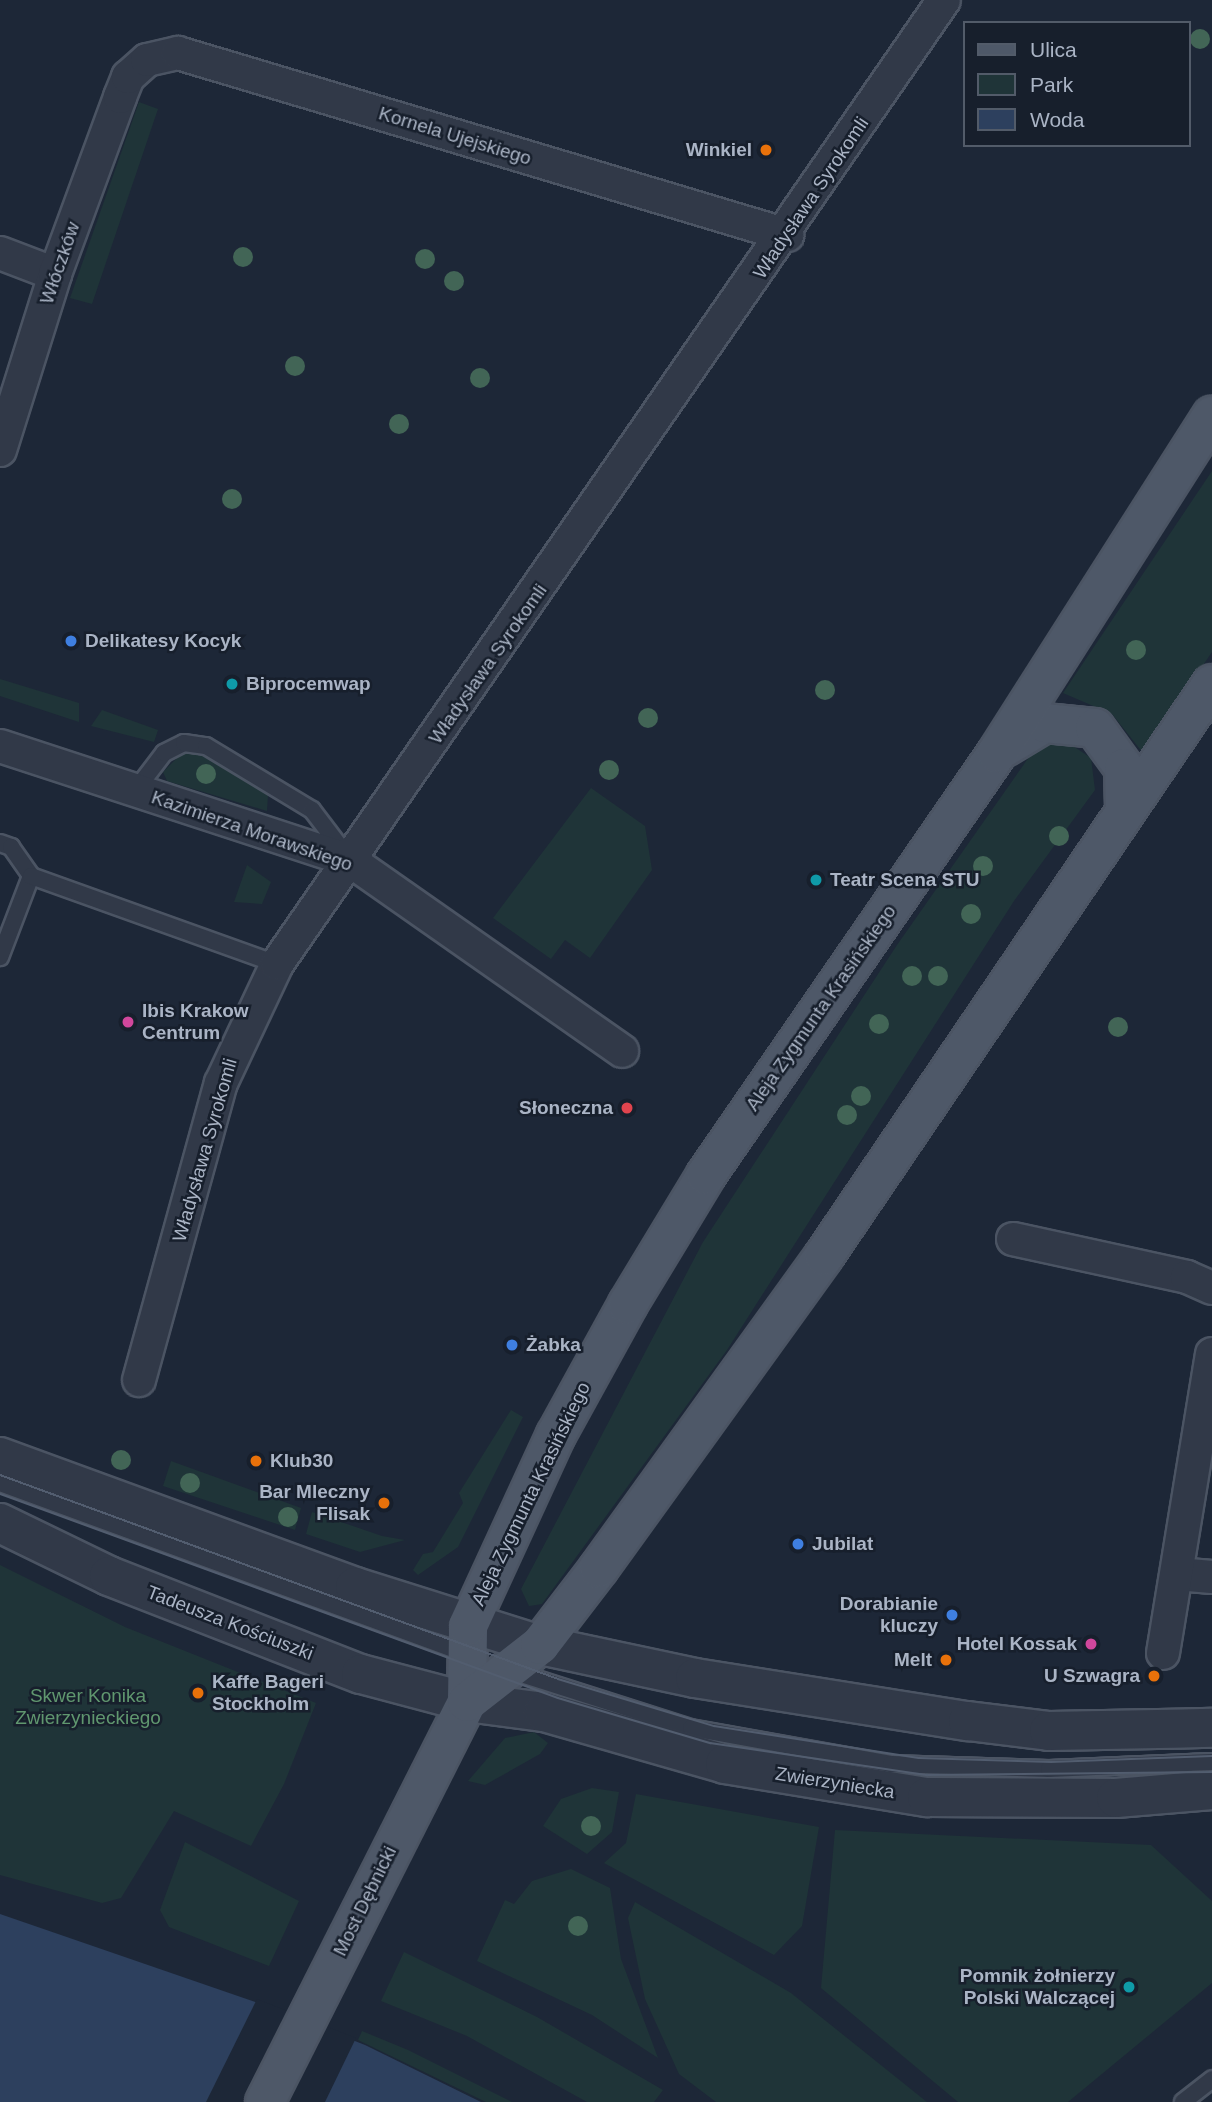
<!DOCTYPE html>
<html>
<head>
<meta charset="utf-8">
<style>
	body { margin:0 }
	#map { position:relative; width:1212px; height:2102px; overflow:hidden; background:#1d2737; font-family:Arial,sans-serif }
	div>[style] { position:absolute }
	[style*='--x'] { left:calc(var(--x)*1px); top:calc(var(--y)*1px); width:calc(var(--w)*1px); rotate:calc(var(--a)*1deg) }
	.green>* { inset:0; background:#1f3438 }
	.water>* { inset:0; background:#2d405e }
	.pier>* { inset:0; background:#1d2737 }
	.roads { filter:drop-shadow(2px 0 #4b5463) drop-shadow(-2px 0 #4b5463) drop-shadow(0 2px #4b5463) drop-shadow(0 -2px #4b5463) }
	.service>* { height:16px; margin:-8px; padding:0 8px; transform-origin:8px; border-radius:8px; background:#313948 }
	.minor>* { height:32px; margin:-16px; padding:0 16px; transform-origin:16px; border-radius:16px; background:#313948 }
	.tertiary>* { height:38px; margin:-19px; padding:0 19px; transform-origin:19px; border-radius:19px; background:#313948 }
	.primary>* { height:38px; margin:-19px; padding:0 19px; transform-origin:19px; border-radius:19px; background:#4e5868 }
	.tram>* { height:2px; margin:-1px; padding:0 1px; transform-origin:1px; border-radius:1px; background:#525d6f }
	.trees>* { width:20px; height:20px; margin:-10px; border-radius:50%; background:#426556 }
	.dots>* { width:19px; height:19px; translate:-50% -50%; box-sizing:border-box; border:4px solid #171f2c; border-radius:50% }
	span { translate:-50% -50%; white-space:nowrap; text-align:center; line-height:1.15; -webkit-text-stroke:5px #171f2c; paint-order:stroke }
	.street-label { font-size:19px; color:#aab4c5 }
	.poi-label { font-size:19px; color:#aab4c5; font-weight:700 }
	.right { translate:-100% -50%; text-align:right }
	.left { translate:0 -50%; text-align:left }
	.park-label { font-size:19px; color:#60976f }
	.legend { position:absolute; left:963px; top:21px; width:228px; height:126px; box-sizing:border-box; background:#171f2c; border:2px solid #525b69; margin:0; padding:9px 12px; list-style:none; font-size:21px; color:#aab4c5 }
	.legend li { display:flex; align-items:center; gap:14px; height:35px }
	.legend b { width:35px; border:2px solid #525b69 }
</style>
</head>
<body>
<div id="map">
	<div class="green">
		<i style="clip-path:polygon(139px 102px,158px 109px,92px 304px,70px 298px)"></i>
		<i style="clip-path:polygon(1212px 471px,1212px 652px,1143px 753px,1112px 714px,1063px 693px)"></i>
		<i style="clip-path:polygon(0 679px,79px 703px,79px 722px,0 696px)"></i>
		<i style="clip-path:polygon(102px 710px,158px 730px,154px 742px,91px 726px)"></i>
		<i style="clip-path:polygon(1051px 744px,1070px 744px,1091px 758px,1095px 790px,1014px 901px,727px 1350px,542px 1604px,529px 1606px,521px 1589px,703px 1242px,897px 945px,1029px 757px)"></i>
		<i style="clip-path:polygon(181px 754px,201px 754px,256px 785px,268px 795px,267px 811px,167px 781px,163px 772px)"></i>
		<i style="clip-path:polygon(591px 788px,645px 826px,652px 870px,590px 958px,565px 940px,551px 959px,493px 918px)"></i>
		<i style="clip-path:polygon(247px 865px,271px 882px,262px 904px,234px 902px)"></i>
		<i style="clip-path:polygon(511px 1410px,523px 1417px,458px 1547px,418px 1575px,413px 1570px,423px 1554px,433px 1552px,463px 1503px,459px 1493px)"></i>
		<i style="clip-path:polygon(171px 1461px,301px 1508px,295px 1530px,163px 1486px)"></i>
		<i style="clip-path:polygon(312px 1512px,382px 1536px,405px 1540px,360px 1552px,306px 1534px)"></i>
		<i style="clip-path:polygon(0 1565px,125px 1627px,316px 1703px,284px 1784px,251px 1846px,174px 1811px,121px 1898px,102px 1903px,0 1875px)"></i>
		<i style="clip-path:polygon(534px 1732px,548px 1743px,540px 1754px,485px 1785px,468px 1781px,505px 1738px)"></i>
		<i style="clip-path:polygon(592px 1788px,619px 1792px,612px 1832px,587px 1854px,543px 1826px,561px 1799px)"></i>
		<i style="clip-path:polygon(636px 1794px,819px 1827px,802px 1926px,774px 1955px,604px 1863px,626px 1843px)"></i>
		<i style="clip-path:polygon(835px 1830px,1151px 1845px,1212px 1901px,1212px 1983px,1068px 2102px,958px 2102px,821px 1988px)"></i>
		<i style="clip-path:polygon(185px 1842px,299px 1901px,269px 1966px,169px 1927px,160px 1910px)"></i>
		<i style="clip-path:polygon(571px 1869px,610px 1888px,621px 1959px,658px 2058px,592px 2015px,477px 1961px,505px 1900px,514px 1904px,532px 1881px)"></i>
		<i style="clip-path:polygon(635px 1902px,791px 1993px,927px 2102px,716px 2102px,679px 2074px,645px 1999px,628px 1918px)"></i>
		<i style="clip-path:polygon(404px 1952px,537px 2017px,663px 2090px,654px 2102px,587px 2102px,467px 2036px,381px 2001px)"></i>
		<i style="clip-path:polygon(362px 2031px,408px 2050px,512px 2102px,486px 2102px,358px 2040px)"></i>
	</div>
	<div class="water">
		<i style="clip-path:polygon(0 1914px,261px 2004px,365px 2045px,481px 2102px,0 2102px)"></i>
	</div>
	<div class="pier">
		<i style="clip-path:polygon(257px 1999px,356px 2038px,325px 2102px,206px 2102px)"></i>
	</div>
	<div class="roads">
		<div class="service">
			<i style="--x:135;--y:791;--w:48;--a:-52.7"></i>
			<i style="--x:164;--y:753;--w:22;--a:-27"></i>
			<i style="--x:184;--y:743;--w:22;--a:8"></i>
			<i style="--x:206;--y:746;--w:124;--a:31.1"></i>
			<i style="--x:312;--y:810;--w:58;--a:52.7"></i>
			<i style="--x:0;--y:843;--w:12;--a:20"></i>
			<i style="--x:11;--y:847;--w:35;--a:55"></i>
			<i style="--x:31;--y:876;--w:87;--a:110.9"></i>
			<i style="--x:31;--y:876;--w:261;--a:19.7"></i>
			<i style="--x:0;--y:1483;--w:498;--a:20.1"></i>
			<i style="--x:512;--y:1671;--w:188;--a:17.7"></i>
			<i style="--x:691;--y:1728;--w:203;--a:10.2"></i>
			<i style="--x:891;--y:1764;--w:158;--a:1.8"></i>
			<i style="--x:1049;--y:1769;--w:163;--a:-2.5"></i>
			<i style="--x:1183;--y:2102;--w:37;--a:-38"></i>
		</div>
		<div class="minor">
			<i style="--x:0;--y:253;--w:59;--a:20.9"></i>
			<i style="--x:0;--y:450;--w:184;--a:-72.6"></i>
			<i style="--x:55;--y:274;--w:189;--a:-69.8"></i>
			<i style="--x:120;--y:97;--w:22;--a:-68"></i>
			<i style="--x:128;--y:77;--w:25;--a:-42"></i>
			<i style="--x:147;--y:60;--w:32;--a:-13"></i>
			<i style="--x:178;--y:53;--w:636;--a:16.64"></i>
			<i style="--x:0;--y:746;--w:369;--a:18.1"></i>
			<i style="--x:351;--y:861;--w:331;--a:35"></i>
			<i style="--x:1013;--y:1239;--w:178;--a:12.3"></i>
			<i style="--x:1187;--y:1277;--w:27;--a:24"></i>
			<i style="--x:139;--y:1380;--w:308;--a:-74.6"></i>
			<i style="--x:221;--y:1083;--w:132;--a:-64.8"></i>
			<i style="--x:277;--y:964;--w:1172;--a:-55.32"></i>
			<i style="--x:1177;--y:1574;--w:35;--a:5"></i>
			<i style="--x:1163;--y:1653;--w:303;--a:-80.7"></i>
		</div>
		<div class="tertiary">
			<i style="--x:0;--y:1457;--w:378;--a:20.1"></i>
			<i style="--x:355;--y:1587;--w:194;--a:17.4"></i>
			<i style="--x:540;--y:1645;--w:158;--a:12"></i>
			<i style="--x:695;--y:1678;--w:276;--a:9"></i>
			<i style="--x:968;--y:1721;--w:82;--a:7"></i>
			<i style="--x:1049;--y:1731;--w:163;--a:-1.1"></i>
			<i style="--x:0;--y:1523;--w:121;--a:25.9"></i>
			<i style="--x:109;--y:1576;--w:270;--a:21.3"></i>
			<i style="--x:361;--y:1674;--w:110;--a:14.8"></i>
			<i style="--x:467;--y:1702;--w:78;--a:7.4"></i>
			<i style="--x:544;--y:1712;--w:188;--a:16"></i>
			<i style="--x:725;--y:1764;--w:205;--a:9.3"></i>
			<i style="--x:927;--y:1797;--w:189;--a:0.3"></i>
			<i style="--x:1116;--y:1798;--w:96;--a:-4.8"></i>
		</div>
		<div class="primary">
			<i style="--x:1005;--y:747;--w:47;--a:-31"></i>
			<i style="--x:1045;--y:723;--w:50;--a:5.7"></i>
			<i style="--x:1095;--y:728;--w:49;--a:54.1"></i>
			<i style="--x:1124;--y:768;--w:40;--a:88.6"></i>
			<i style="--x:467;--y:1702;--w:76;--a:-89.2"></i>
			<i style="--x:468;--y:1626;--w:210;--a:-65.3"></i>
			<i style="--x:556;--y:1435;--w:149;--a:-61.2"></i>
			<i style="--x:628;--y:1304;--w:151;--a:-58.8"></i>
			<i style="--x:706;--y:1175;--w:513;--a:-55.41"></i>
			<i style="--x:997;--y:753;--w:400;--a:-57.5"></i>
			<i style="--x:265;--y:2102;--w:448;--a:-63.2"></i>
			<i style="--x:467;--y:1702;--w:93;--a:-38"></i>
			<i style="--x:540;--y:1645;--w:97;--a:-52.5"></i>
			<i style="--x:599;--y:1568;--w:385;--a:-54.2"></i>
			<i style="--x:824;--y:1256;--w:691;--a:-55.85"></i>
		</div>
	</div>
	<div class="tram">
		<i style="--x:0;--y:1475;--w:594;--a:20.08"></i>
		<i style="--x:558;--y:1679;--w:163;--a:16.8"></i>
		<i style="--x:714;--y:1726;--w:207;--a:8.9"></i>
		<i style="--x:919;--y:1758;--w:132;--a:1.7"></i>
		<i style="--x:1051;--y:1762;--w:161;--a:-2.1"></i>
		<i style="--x:0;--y:1494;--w:594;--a:20.08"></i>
		<i style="--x:558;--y:1698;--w:159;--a:16.5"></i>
		<i style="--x:710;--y:1743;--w:220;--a:8.4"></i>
		<i style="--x:928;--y:1775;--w:284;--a:-0.6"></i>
	</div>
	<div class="trees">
		<i style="left:1200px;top:39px"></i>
		<i style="left:243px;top:257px"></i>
		<i style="left:425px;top:259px"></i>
		<i style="left:454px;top:281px"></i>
		<i style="left:295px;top:366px"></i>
		<i style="left:480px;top:378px"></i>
		<i style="left:399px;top:424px"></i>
		<i style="left:232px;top:499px"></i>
		<i style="left:1136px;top:650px"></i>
		<i style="left:825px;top:690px"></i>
		<i style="left:648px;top:718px"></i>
		<i style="left:609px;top:770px"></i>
		<i style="left:206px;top:774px"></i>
		<i style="left:1059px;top:836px"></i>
		<i style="left:983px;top:866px"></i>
		<i style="left:971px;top:914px"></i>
		<i style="left:912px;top:976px"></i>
		<i style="left:938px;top:976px"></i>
		<i style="left:879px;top:1024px"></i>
		<i style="left:1118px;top:1027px"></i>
		<i style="left:861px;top:1096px"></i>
		<i style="left:847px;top:1115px"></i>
		<i style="left:121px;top:1460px"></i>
		<i style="left:190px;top:1483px"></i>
		<i style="left:288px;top:1517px"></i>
		<i style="left:591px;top:1826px"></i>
		<i style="left:578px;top:1926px"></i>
	</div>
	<div class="dots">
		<i style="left:766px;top:150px;background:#e8710a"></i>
		<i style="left:71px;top:641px;background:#3f7fe0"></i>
		<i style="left:232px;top:684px;background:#0f9aa8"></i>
		<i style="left:816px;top:880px;background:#0f9aa8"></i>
		<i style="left:128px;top:1022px;background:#d1479c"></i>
		<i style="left:627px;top:1108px;background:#e0444e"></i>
		<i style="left:512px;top:1345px;background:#3f7fe0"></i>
		<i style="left:256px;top:1461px;background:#e8710a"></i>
		<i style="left:384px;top:1503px;background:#e8710a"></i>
		<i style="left:798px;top:1544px;background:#3f7fe0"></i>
		<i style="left:952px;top:1615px;background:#3f7fe0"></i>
		<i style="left:1091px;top:1644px;background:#d1479c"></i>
		<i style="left:946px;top:1660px;background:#e8710a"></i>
		<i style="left:1154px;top:1676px;background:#e8710a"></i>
		<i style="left:198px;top:1693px;background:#e8710a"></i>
		<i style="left:1129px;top:1987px;background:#0f9aa8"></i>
	</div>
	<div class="street-label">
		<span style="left:455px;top:136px;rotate:17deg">Kornela Ujejskiego</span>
		<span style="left:811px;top:198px;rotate:-56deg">Władysława Syrokomli</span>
		<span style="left:60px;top:263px;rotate:-71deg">Włóczków</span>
		<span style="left:488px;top:664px;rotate:-55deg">Władysława Syrokomli</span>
		<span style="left:252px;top:831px;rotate:19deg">Kazimierza Morawskiego</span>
		<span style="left:821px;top:1008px;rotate:-55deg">Aleja Zygmunta Krasińskiego</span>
		<span style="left:205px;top:1150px;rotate:-74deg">Władysława Syrokomli</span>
		<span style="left:531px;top:1494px;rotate:-64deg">Aleja Zygmunta Krasińskiego</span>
		<span style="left:230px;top:1623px;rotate:21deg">Tadeusza Kościuszki</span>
		<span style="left:835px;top:1783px;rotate:9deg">Zwierzyniecka</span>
		<span style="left:365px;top:1901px;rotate:-64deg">Most Dębnicki</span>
	</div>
	<div class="poi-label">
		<span class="right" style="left:752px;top:150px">Winkiel</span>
		<span class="left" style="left:85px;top:641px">Delikatesy Kocyk</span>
		<span class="left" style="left:246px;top:684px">Biprocemwap</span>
		<span class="left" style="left:830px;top:880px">Teatr Scena STU</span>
		<span class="left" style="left:142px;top:1022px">Ibis Krakow<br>Centrum</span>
		<span class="right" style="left:613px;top:1108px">Słoneczna</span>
		<span class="left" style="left:526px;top:1345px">Żabka</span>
		<span class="left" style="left:270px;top:1461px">Klub30</span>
		<span class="right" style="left:370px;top:1503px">Bar Mleczny<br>Flisak</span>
		<span class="left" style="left:812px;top:1544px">Jubilat</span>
		<span class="right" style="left:938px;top:1615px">Dorabianie<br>kluczy</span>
		<span class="right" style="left:1077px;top:1644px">Hotel Kossak</span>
		<span class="right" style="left:932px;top:1660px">Melt</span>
		<span class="right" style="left:1140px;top:1676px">U Szwagra</span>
		<span class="left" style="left:212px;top:1693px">Kaffe Bageri<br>Stockholm</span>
		<span class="right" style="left:1115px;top:1987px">Pomnik żołnierzy<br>Polski Walczącej</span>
	</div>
	<div class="park-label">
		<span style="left:88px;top:1707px">Skwer Konika<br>Zwierzynieckiego</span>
	</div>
	<ul class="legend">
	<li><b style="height:9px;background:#4e5868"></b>Ulica</li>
	<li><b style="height:19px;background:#1f3438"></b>Park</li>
	<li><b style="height:19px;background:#2d405e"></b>Woda</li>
	</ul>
</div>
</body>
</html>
